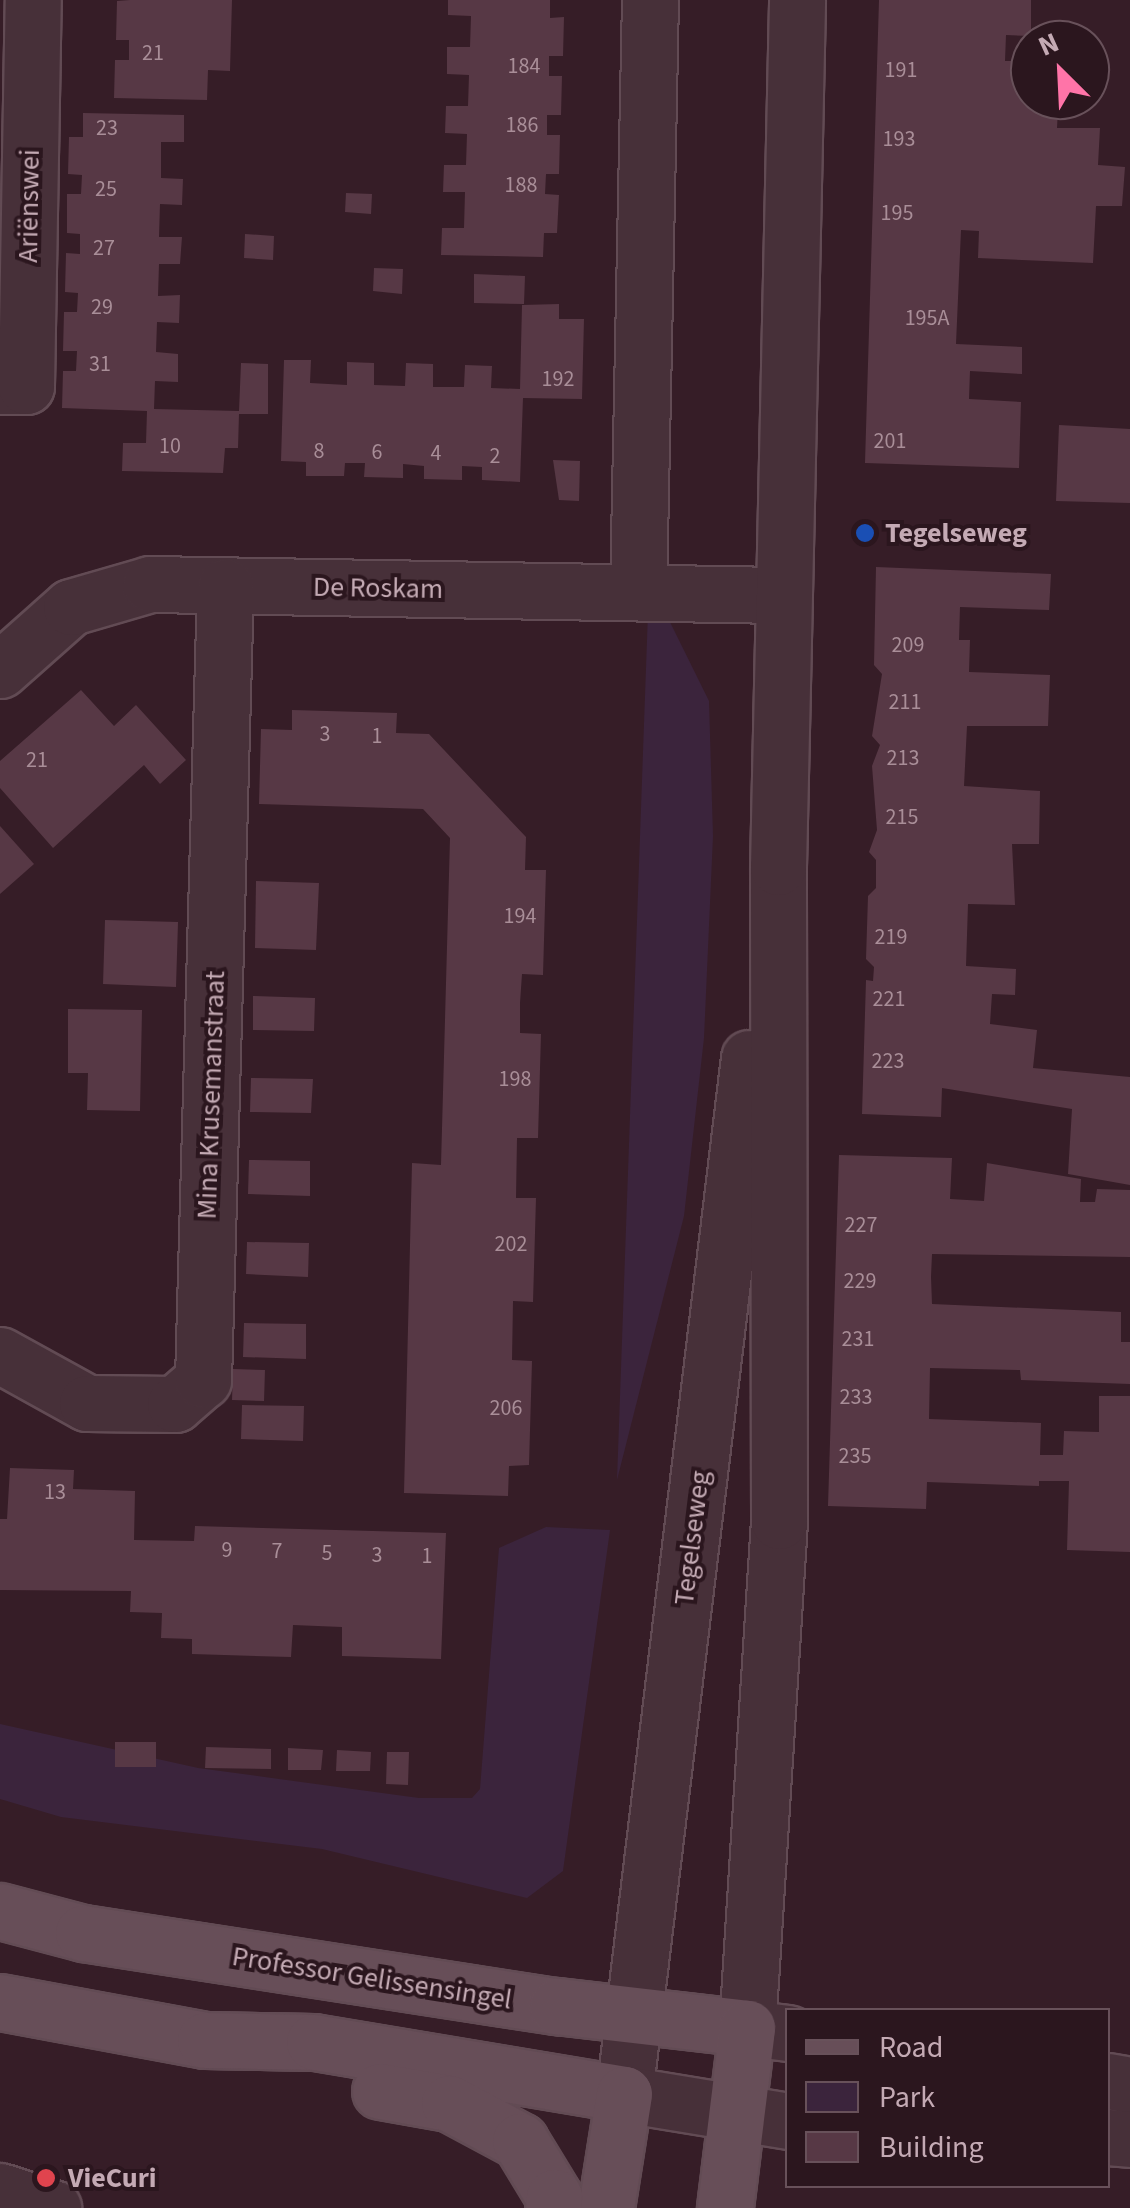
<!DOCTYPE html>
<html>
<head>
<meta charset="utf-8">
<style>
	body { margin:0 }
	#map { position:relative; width:1130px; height:2208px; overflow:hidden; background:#361d27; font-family:"Source Sans 3",sans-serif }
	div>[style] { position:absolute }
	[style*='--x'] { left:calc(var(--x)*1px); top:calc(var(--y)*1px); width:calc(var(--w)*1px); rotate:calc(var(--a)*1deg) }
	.green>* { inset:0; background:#3b243c }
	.building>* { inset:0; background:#573845 }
	.roads { filter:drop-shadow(2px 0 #624b54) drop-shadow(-2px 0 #624b54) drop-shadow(0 2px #624b54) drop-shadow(0 -2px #624b54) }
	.minor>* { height:55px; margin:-27.5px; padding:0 27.5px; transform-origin:27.5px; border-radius:27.5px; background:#473039 }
	.major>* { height:55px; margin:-27.5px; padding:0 27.5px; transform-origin:27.5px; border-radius:27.5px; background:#674e58 }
	.dots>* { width:28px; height:28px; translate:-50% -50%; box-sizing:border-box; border:5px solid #2b161e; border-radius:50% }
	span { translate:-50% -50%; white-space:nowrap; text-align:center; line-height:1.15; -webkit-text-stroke:8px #2b161e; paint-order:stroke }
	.number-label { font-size:22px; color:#a98e98 }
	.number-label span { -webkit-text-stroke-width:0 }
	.street-label { font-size:28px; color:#c4aab4 }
	.poi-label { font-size:28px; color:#c4aab4; font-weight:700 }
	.left { translate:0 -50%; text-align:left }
	.legend { position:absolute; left:785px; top:2008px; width:325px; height:180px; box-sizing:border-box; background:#2b161e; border:2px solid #68515a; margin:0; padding:12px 18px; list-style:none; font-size:30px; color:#c4aab4 }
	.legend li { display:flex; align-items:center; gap:20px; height:50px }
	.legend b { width:50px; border:2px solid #68515a }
	.north { position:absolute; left:1010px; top:20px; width:100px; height:100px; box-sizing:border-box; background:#2b161e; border:2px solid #68515a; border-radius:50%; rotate:336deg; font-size:28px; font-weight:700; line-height:40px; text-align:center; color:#c4aab4 }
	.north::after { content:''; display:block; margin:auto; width:35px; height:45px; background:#ff74a8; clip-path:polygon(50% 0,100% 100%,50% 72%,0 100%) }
</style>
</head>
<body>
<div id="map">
	<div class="green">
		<i style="clip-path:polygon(648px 612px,668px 618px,709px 701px,713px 836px,704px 1038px,684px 1216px,617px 1480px)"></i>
		<i style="clip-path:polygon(546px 1527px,610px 1530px,563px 1871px,527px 1898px,322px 1849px,61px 1817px,0 1799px,0 1724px,198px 1768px,419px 1798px,472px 1798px,480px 1789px,499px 1548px)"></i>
	</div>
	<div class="building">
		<i style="clip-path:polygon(130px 0,232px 0,230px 71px,208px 70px,207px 100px,114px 98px,115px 60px,129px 60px,129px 40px,116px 40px,117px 1px)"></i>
		<i style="clip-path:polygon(448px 0,550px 0,550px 18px,564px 17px,563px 56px,549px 56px,549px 76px,562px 76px,561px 115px,547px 115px,547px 135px,560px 135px,559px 174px,546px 174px,545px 194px,559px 195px,557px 233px,544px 233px,543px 257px,441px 255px,442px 228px,464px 228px,465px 192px,443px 192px,444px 165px,466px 165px,467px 134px,445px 133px,446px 106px,468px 106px,469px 75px,447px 74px,447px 47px,470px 47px,471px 16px,448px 15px)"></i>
		<i style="clip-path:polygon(879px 0,1031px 0,1031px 36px,1006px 35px,1005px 61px,1030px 61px,1030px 100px,1058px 109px,1057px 128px,1100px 128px,1098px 165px,1125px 167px,1122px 206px,1096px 206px,1093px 263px,978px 258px,979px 231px,961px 230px,956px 344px,1022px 347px,1022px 374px,970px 371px,969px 399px,1021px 402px,1019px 468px,865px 463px)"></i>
		<i style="clip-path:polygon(83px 113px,184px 115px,184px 142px,161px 142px,161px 178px,183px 179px,182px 205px,160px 204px,159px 237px,182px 237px,180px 264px,159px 264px,158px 296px,180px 295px,179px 323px,157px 322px,156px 352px,178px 354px,178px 382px,155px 381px,154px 409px,239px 411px,241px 363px,268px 364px,268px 414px,239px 414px,238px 448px,225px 448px,223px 473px,122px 471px,123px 443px,146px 443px,147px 411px,62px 408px,63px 371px,76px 371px,77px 351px,63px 351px,64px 312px,77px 312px,78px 293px,65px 292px,66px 253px,80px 254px,80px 234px,67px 233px,67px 194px,81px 194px,82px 175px,68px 174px,69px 137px,83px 137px)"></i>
		<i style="clip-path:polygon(346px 193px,372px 194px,371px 214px,345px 212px)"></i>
		<i style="clip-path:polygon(245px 234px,274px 236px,273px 260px,244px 258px)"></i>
		<i style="clip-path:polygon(374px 268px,403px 269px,402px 294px,373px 291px)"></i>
		<i style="clip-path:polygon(474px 274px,525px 276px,524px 304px,474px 303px)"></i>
		<i style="clip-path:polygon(559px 304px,559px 319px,584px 319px,582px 399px,523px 398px,520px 482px,482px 480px,482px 467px,462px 466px,462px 480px,424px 479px,424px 466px,403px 464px,403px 478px,364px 477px,365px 463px,345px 463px,344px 476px,306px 476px,306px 462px,281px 461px,284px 360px,311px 360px,310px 383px,347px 385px,347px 362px,374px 363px,374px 385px,405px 386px,406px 363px,433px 364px,433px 387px,464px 387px,465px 365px,492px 366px,491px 388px,520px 389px,522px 305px)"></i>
		<i style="clip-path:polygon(1059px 425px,1130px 429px,1130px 503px,1056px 501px)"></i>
		<i style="clip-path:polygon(553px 460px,580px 461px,579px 501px,559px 500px)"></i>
		<i style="clip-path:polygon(876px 567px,1051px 574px,1049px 610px,960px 607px,959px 640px,970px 640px,969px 672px,1050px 675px,1048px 726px,967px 726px,964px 786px,1040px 791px,1039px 844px,1012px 844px,1015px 905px,968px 904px,966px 966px,1016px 969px,1015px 995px,992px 994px,990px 1024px,1037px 1030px,1033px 1068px,1130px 1077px,1130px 1185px,1068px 1174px,1072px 1109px,942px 1088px,941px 1117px,862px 1114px,866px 980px,873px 981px,874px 967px,866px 959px,868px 896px,876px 888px,876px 860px,869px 852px,877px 830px,872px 766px,880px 745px,872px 736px,882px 674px,874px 665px)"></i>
		<i style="clip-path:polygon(81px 690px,114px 726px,136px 705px,186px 760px,160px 784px,144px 765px,53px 848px,0 788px,0 761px)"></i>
		<i style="clip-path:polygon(292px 710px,397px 713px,396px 733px,429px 734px,526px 837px,525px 870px,546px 870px,543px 975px,522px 974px,520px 1003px,520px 1033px,541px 1034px,538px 1138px,517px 1138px,516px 1198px,536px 1198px,533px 1302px,513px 1301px,512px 1360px,532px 1361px,529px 1465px,509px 1466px,508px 1496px,404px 1493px,412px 1163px,441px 1165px,450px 838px,423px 809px,259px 804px,261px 729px,292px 730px)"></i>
		<i style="clip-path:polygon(0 826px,34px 864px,0 894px)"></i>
		<i style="clip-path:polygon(256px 881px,319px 883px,316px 950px,255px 948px)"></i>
		<i style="clip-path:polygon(105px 920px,178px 922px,176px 987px,103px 984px)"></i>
		<i style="clip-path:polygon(253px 996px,315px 998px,314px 1031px,253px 1030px)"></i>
		<i style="clip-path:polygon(68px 1009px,142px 1010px,140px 1111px,87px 1110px,88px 1073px,68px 1073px)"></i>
		<i style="clip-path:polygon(251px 1078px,313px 1079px,311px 1113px,250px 1112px)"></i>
		<i style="clip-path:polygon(839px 1155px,952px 1158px,950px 1199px,984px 1201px,987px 1163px,1081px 1179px,1080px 1202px,1095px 1202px,1097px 1189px,1130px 1190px,1130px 1257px,932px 1254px,931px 1277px,932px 1304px,1121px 1312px,1121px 1342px,1130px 1342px,1130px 1384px,1021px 1380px,1020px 1370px,930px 1368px,929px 1419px,1041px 1423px,1040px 1455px,1063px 1455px,1064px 1431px,1099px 1432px,1099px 1396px,1130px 1396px,1130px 1552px,1067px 1550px,1069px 1481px,1039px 1481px,1039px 1486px,927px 1482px,926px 1509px,828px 1506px)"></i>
		<i style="clip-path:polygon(249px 1160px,310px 1161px,310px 1196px,248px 1194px)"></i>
		<i style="clip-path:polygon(247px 1242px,309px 1243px,308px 1277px,246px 1274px)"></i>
		<i style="clip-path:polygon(244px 1323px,306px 1324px,306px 1359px,243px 1357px)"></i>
		<i style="clip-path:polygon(233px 1369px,265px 1370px,264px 1401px,232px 1400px)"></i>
		<i style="clip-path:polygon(242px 1405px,304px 1406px,303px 1441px,241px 1439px)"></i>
		<i style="clip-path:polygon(10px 1468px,74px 1470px,73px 1489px,135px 1491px,134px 1540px,194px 1541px,195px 1526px,446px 1533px,441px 1659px,342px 1656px,342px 1627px,293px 1625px,291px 1657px,192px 1654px,192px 1639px,161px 1638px,162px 1613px,130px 1612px,131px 1591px,0 1590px,0 1519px,7px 1519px)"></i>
		<i style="clip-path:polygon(115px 1742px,156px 1742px,156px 1767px,115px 1767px)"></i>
		<i style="clip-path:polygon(206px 1747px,271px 1749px,271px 1769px,205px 1768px)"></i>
		<i style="clip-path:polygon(288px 1748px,323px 1750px,321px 1770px,288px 1770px)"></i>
		<i style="clip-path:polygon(337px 1750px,371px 1752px,370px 1771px,336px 1771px)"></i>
		<i style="clip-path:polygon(387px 1752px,409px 1752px,408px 1785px,386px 1784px)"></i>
	</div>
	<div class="roads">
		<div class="minor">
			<i style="--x:0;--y:386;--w:26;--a:0"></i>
			<i style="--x:26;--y:386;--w:386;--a:-89"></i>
			<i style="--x:638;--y:591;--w:591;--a:-88.84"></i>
			<i style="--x:0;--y:670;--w:95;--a:-41.6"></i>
			<i style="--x:71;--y:607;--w:82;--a:-16.2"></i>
			<i style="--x:150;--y:584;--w:633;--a:1"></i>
			<i style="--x:749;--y:1058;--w:1044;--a:96.88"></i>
			<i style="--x:624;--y:2094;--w:166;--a:9.3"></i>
			<i style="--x:0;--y:1355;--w:99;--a:28.9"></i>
			<i style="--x:87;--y:1403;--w:88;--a:0.7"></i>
			<i style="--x:175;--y:1404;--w:37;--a:-41"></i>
			<i style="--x:203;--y:1380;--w:794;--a:-88.41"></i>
			<i style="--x:788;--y:2033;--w:41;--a:-173"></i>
			<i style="--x:747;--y:2028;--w:508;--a:-86.39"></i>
			<i style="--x:779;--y:1521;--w:654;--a:-90.09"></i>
			<i style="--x:778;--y:867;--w:867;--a:-88.74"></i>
			<i style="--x:1108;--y:2081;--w:22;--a:10"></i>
			<i style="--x:1108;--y:2137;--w:22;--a:5"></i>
			<i style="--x:0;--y:2191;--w:56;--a:17.8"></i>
		</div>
		<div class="major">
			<i style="--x:0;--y:1911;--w:86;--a:14.8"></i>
			<i style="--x:83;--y:1933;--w:480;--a:8.8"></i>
			<i style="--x:557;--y:2006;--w:191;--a:6.6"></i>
			<i style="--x:747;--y:2028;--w:181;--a:97"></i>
			<i style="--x:0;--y:2002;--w:208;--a:10.5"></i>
			<i style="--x:205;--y:2040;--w:109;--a:1.1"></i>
			<i style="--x:314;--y:2042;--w:314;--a:9.5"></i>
			<i style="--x:624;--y:2094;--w:115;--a:99"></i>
			<i style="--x:380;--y:2091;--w:70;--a:9.9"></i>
			<i style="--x:449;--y:2103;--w:81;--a:28.2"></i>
			<i style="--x:520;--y:2141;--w:66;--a:58.7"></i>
			<i style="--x:554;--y:2197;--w:11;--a:95"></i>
		</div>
	</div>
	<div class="dots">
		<i style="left:865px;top:533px;background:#1a4fb4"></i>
		<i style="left:46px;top:2178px;background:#e0444e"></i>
	</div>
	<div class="number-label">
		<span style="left:153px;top:54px">21</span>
		<span style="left:524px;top:67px">184</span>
		<span style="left:901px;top:71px">191</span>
		<span style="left:522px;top:126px">186</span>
		<span style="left:107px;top:129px">23</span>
		<span style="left:899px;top:140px">193</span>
		<span style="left:521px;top:186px">188</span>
		<span style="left:106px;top:190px">25</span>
		<span style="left:897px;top:214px">195</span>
		<span style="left:104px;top:249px">27</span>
		<span style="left:102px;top:308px">29</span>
		<span style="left:927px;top:319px">195A</span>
		<span style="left:100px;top:365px">31</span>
		<span style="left:558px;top:380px">192</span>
		<span style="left:890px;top:442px">201</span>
		<span style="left:170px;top:447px">10</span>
		<span style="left:319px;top:452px">8</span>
		<span style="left:377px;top:453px">6</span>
		<span style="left:436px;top:454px">4</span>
		<span style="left:495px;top:457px">2</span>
		<span style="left:908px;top:646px">209</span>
		<span style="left:905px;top:703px">211</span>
		<span style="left:325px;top:735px">3</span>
		<span style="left:377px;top:737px">1</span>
		<span style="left:903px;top:759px">213</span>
		<span style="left:37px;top:761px">21</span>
		<span style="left:902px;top:818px">215</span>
		<span style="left:520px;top:917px">194</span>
		<span style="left:891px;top:938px">219</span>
		<span style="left:889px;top:1000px">221</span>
		<span style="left:888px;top:1062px">223</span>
		<span style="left:515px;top:1080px">198</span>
		<span style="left:861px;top:1226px">227</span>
		<span style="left:511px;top:1245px">202</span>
		<span style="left:860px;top:1282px">229</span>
		<span style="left:858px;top:1340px">231</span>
		<span style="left:856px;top:1398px">233</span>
		<span style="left:506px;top:1409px">206</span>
		<span style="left:855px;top:1457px">235</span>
		<span style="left:55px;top:1493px">13</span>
		<span style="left:227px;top:1551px">9</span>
		<span style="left:277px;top:1552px">7</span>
		<span style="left:327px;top:1554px">5</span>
		<span style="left:377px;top:1556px">3</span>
		<span style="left:427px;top:1557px">1</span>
	</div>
	<div class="street-label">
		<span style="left:29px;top:206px;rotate:-89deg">Ariënswei</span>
		<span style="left:378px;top:588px;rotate:1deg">De Roskam</span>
		<span style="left:211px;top:1095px;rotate:-88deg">Mina Krusemanstraat</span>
		<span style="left:692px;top:1538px;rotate:-83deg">Tegelseweg</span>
		<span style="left:372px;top:1978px;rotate:9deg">Professor Gelissensingel</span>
	</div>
	<div class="poi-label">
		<span class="left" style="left:885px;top:533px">Tegelseweg</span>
		<span class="left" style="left:68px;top:2178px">VieCuri</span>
	</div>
	<ul class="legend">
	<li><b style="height:12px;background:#674e58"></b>Road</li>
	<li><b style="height:28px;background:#3b243c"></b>Park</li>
	<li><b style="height:28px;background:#573845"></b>Building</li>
	</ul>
	<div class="north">N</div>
</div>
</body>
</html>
